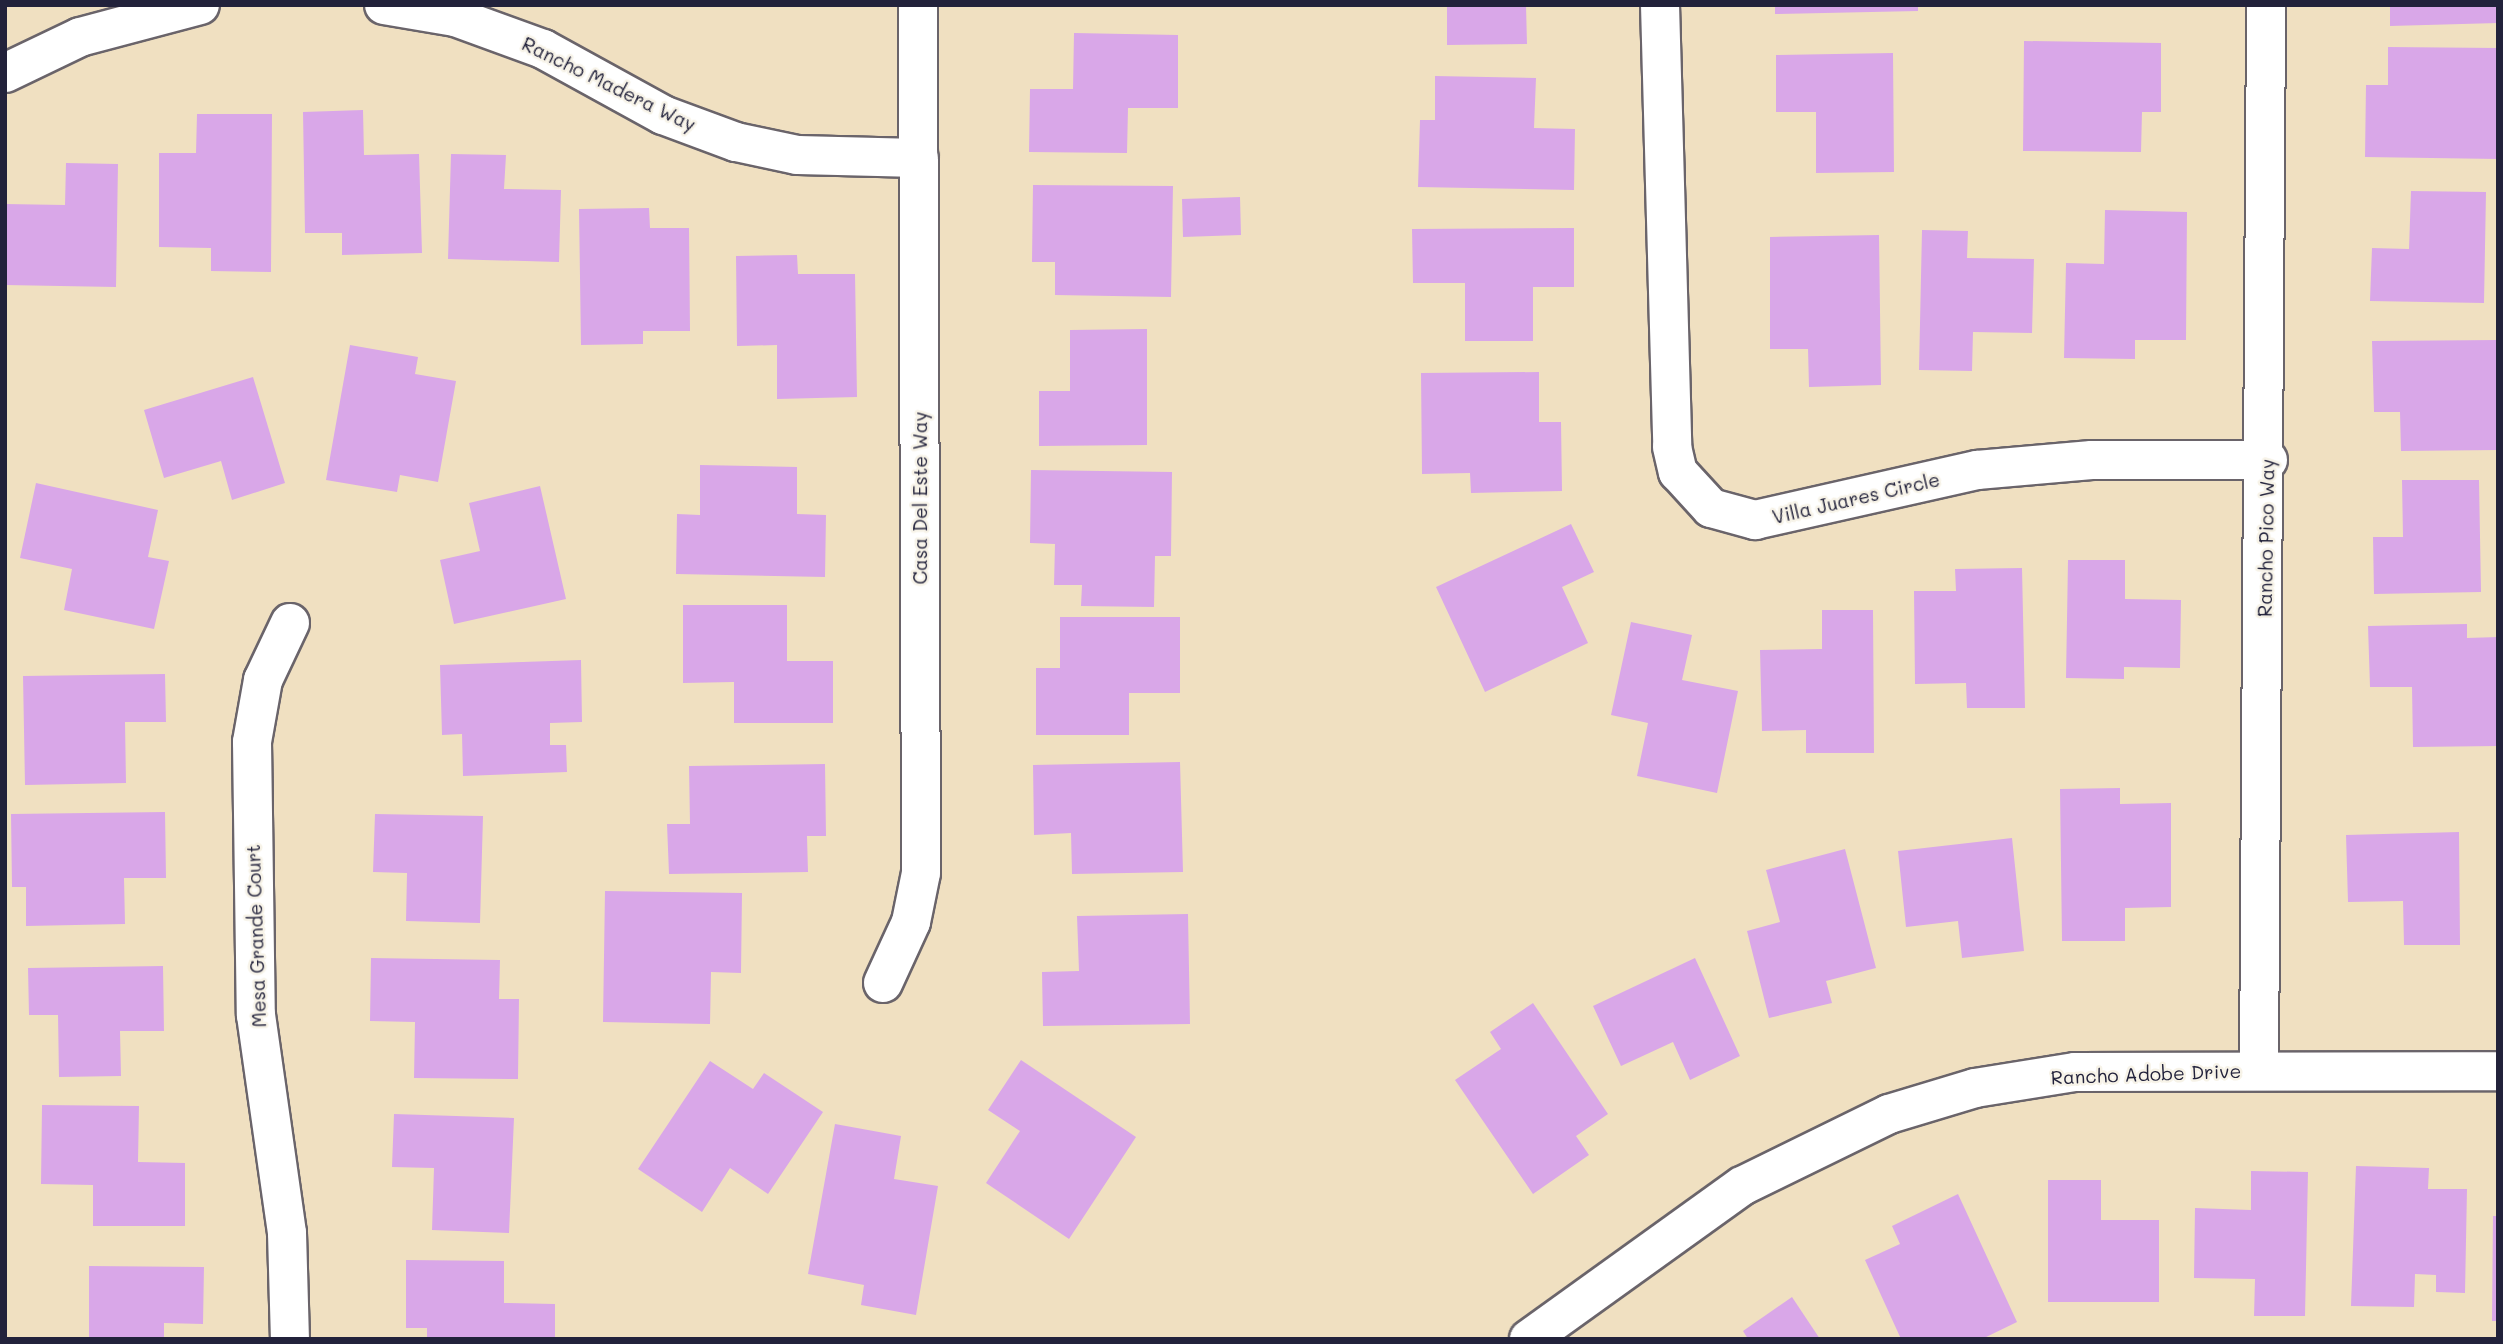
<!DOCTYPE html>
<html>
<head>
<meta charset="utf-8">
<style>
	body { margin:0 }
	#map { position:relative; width:2503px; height:1344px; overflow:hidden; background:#f0e0c1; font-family:Mali,sans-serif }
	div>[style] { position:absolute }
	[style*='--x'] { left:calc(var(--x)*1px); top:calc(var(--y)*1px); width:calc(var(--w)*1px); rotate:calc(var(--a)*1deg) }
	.building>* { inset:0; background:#d9a7e8 }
	.roads { filter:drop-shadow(2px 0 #6a646a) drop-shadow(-2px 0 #6a646a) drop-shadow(0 2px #6a646a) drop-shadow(0 -2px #6a646a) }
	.minor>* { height:38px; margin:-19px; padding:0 19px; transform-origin:19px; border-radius:19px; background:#fff }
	span { translate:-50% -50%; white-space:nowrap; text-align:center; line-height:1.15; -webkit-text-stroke:5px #f7f3e8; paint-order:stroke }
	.street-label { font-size:19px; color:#22223b }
	.frame { position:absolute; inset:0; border:7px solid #22223b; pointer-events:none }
</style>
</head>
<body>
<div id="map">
	<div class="building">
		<i style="clip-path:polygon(1447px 5px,1526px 5px,1527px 44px,1447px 45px)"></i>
		<i style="clip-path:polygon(1775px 5px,1918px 5px,1918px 11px,1775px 14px)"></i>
		<i style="clip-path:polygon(2390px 5px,2498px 5px,2498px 23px,2390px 26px)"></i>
		<i style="clip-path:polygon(1074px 33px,1178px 35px,1178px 108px,1128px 108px,1127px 153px,1029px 152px,1030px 89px,1073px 89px)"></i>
		<i style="clip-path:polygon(2024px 41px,2161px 43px,2161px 112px,2142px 112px,2141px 152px,2023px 151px)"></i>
		<i style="clip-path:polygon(2388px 47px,2498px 48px,2498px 159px,2365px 157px,2366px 85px,2388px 85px)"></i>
		<i style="clip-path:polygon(1893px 53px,1894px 172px,1816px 173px,1816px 112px,1776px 112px,1776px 55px)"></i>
		<i style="clip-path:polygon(1435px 76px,1536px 78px,1534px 128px,1575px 129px,1574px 190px,1418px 187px,1420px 120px,1435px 120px)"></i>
		<i style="clip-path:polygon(363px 110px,364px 155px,419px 154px,422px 253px,342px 255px,342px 233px,305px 233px,303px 112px)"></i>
		<i style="clip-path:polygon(197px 114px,272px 114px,271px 272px,211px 271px,211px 248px,159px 247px,159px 153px,196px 153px)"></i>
		<i style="clip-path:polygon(451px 154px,506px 155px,504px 189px,561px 190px,559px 262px,448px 259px)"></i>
		<i style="clip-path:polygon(66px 163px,118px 164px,116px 287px,5px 285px,5px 204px,65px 205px)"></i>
		<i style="clip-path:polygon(1033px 185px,1173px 186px,1171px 297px,1055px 295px,1055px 262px,1032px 262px)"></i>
		<i style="clip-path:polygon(2411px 191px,2486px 192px,2484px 303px,2370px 301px,2372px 248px,2409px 249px)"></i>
		<i style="clip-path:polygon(1240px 197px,1241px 235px,1183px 237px,1182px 199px)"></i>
		<i style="clip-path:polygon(649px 208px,650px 228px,689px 228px,690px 331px,643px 331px,643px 344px,581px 345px,579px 209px)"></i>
		<i style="clip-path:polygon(2105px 210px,2187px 212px,2186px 340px,2135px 340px,2135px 359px,2064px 358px,2066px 263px,2104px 264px)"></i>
		<i style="clip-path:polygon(1574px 228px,1574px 287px,1533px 287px,1533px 341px,1465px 341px,1465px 283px,1413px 283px,1412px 229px)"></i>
		<i style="clip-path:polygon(1922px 230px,1968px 231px,1967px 258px,2034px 259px,2032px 333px,1973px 332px,1972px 371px,1919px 370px)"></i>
		<i style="clip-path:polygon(1879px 235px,1881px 385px,1809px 387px,1808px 349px,1770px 349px,1770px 237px)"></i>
		<i style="clip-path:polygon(797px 255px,798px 274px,855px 274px,857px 397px,777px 399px,777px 345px,737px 346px,736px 256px)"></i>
		<i style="clip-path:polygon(1147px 329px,1147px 445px,1039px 446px,1039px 391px,1070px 391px,1070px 330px)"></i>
		<i style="clip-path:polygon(2498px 340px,2498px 450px,2401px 451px,2400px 412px,2374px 412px,2372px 341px)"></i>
		<i style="clip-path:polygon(350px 345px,418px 357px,415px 374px,456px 381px,438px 482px,400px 475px,397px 492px,326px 480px)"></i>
		<i style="clip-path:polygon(1539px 372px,1539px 422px,1561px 422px,1562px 491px,1471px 493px,1470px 473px,1422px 474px,1421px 373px)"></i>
		<i style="clip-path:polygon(253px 377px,285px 483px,232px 500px,221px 461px,164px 478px,144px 410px)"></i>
		<i style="clip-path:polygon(700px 465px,797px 467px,797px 514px,826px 515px,825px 577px,676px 574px,677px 514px,700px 515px)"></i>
		<i style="clip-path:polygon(1031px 470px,1172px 472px,1171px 556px,1155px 556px,1154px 607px,1081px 606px,1082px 585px,1054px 585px,1055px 544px,1030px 543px)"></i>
		<i style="clip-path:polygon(2402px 480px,2479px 480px,2481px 592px,2374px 594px,2373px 537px,2403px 537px)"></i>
		<i style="clip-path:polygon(36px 483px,158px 510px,148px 557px,169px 561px,154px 629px,64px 610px,72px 569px,20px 558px)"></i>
		<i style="clip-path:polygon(540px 486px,566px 599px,454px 624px,440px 560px,480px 551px,469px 503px)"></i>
		<i style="clip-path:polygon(1571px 524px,1594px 572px,1562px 587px,1588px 643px,1485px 692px,1436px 587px)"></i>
		<i style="clip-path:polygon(2068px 560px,2125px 560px,2125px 599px,2181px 600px,2180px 668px,2124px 667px,2124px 679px,2066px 678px)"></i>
		<i style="clip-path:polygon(2022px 568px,2025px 708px,1967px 708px,1966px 683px,1915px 684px,1914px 591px,1956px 591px,1955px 569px)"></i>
		<i style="clip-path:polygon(683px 605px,787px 605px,787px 661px,833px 661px,833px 723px,734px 723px,734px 682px,683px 683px)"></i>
		<i style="clip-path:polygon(1822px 610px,1873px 610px,1874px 753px,1806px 753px,1806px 730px,1762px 731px,1760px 650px,1822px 649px)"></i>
		<i style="clip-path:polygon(1060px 617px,1180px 617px,1180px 693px,1129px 693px,1129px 735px,1036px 735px,1036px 668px,1060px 668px)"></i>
		<i style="clip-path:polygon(1631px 622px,1692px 635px,1682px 680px,1738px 691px,1717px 793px,1637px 776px,1648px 723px,1611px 715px)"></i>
		<i style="clip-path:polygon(2467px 624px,2467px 638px,2498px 637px,2498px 746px,2413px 747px,2412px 687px,2370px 687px,2368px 626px)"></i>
		<i style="clip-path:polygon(581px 660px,582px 722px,550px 723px,550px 745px,566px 745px,567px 772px,463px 776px,462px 734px,442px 735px,440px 665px)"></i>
		<i style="clip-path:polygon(165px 674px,166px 722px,125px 722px,126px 783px,25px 785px,23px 676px)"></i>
		<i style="clip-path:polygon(1180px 762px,1183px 872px,1072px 874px,1071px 833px,1034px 835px,1033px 765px)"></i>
		<i style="clip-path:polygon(825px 764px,826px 836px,807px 836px,808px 872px,669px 874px,667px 824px,690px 824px,689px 766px)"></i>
		<i style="clip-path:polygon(2120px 788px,2120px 804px,2171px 803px,2171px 907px,2125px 908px,2125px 941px,2062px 941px,2060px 789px)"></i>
		<i style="clip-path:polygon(165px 812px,166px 878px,124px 878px,125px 924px,26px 926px,26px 887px,12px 887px,11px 814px)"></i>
		<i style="clip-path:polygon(375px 814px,483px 816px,480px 923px,406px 921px,407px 873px,373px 872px)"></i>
		<i style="clip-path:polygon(2459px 832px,2460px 945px,2404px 945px,2403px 901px,2348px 902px,2346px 835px)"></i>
		<i style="clip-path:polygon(2012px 838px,2024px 951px,1962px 958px,1958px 921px,1906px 927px,1898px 851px)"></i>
		<i style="clip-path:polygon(1845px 849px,1876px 968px,1826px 981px,1832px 1003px,1769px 1018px,1747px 931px,1780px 922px,1766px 870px)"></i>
		<i style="clip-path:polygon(605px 891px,742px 893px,741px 973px,711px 972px,710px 1024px,603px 1022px)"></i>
		<i style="clip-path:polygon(1188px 914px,1190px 1024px,1043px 1026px,1042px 972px,1079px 971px,1077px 916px)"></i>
		<i style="clip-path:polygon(371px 958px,500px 960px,499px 999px,519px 999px,518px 1079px,414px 1078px,415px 1022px,370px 1021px)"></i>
		<i style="clip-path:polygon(1695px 958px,1740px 1056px,1690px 1080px,1673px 1042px,1621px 1066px,1593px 1006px)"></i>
		<i style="clip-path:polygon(163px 966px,164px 1031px,120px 1031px,121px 1076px,59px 1077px,58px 1015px,29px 1015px,28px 968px)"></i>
		<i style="clip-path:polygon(1533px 1003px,1608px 1114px,1576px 1136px,1589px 1155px,1533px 1194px,1455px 1080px,1501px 1049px,1490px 1032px)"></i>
		<i style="clip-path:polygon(1021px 1060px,1136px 1137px,1069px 1239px,986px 1183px,1020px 1131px,988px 1110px)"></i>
		<i style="clip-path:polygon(710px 1061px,753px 1089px,764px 1073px,823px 1112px,768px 1194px,730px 1168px,702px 1212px,638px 1169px)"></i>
		<i style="clip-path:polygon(42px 1105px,139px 1106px,138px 1162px,185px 1163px,185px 1226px,93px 1226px,93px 1185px,41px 1184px)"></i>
		<i style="clip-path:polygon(394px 1114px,514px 1118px,509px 1233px,432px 1230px,434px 1168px,392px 1167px)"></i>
		<i style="clip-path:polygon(835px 1124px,901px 1136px,894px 1179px,938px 1186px,916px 1315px,861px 1305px,864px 1285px,808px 1274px)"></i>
		<i style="clip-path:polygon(2356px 1166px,2429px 1168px,2428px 1189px,2467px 1189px,2465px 1293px,2436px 1292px,2436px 1275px,2415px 1274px,2414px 1307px,2351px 1306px)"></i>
		<i style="clip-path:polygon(2251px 1171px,2308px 1172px,2305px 1316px,2254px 1316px,2255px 1279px,2194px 1278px,2195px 1208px,2251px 1210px)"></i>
		<i style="clip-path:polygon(2048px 1180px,2101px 1180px,2101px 1220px,2159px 1220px,2159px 1302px,2048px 1302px)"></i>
		<i style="clip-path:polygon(1958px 1194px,2017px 1322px,1982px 1339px,1901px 1339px,1865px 1260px,1900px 1244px,1892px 1226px)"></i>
		<i style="clip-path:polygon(2493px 1216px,2498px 1216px,2498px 1321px,2492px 1321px)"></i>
		<i style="clip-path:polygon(406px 1260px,504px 1261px,504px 1303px,555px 1304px,555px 1339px,427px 1339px,427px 1328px,406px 1328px)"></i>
		<i style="clip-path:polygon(89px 1266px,204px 1267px,203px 1324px,164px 1323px,164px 1339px,89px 1339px)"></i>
		<i style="clip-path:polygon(1792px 1297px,1820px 1339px,1748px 1339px,1743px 1331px)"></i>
	</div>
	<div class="roads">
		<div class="minor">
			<i style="--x:384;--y:5;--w:72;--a:9.6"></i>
			<i style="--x:455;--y:17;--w:94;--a:20"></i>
			<i style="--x:543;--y:49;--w:137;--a:28.8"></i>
			<i style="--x:663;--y:115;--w:78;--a:20.3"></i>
			<i style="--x:736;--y:142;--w:62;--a:12"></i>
			<i style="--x:797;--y:155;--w:122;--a:1.4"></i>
			<i style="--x:1660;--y:5;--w:442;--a:88.4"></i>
			<i style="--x:1672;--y:447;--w:26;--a:77"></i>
			<i style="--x:1678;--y:472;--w:49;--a:47.5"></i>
			<i style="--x:1711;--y:508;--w:46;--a:15.3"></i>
			<i style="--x:1755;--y:520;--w:228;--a:-12.7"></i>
			<i style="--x:1977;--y:470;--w:115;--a:-5"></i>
			<i style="--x:2092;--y:460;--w:176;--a:0"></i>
			<i style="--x:5;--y:73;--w:83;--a:-25.6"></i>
			<i style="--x:80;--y:37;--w:124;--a:-14.9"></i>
			<i style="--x:290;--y:623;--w:63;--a:115.3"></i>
			<i style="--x:263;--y:680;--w:63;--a:100.1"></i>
			<i style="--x:252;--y:742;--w:273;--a:89.2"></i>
			<i style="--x:256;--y:1015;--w:220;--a:81.9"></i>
			<i style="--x:287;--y:1233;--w:106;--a:88.4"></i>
			<i style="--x:883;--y:983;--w:67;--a:-65.3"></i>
			<i style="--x:911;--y:922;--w:50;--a:-78.5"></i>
			<i style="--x:921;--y:873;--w:868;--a:-90.2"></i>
			<i style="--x:2259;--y:1070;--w:1065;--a:-89.62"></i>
			<i style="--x:1529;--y:1339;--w:262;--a:-35.7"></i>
			<i style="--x:1742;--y:1186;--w:164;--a:-26.1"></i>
			<i style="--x:1889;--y:1114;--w:90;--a:-16.8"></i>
			<i style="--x:1975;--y:1088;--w:101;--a:-9.1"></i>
			<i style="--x:2075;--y:1072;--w:423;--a:-0.1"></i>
		</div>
	</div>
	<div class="street-label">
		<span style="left:609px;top:84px;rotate:26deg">Rancho Madera Way</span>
		<span style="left:920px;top:498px;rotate:-90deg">Casa Del Este Way</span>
		<span style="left:1856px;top:498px;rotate:-13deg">Villa Juares Circle</span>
		<span style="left:2266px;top:538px;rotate:-89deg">Rancho Pico Way</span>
		<span style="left:256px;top:936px;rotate:-92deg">Mesa Grande Court</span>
		<span style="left:2146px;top:1074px;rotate:-2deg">Rancho Adobe Drive</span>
	</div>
	<div class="frame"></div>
</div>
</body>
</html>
